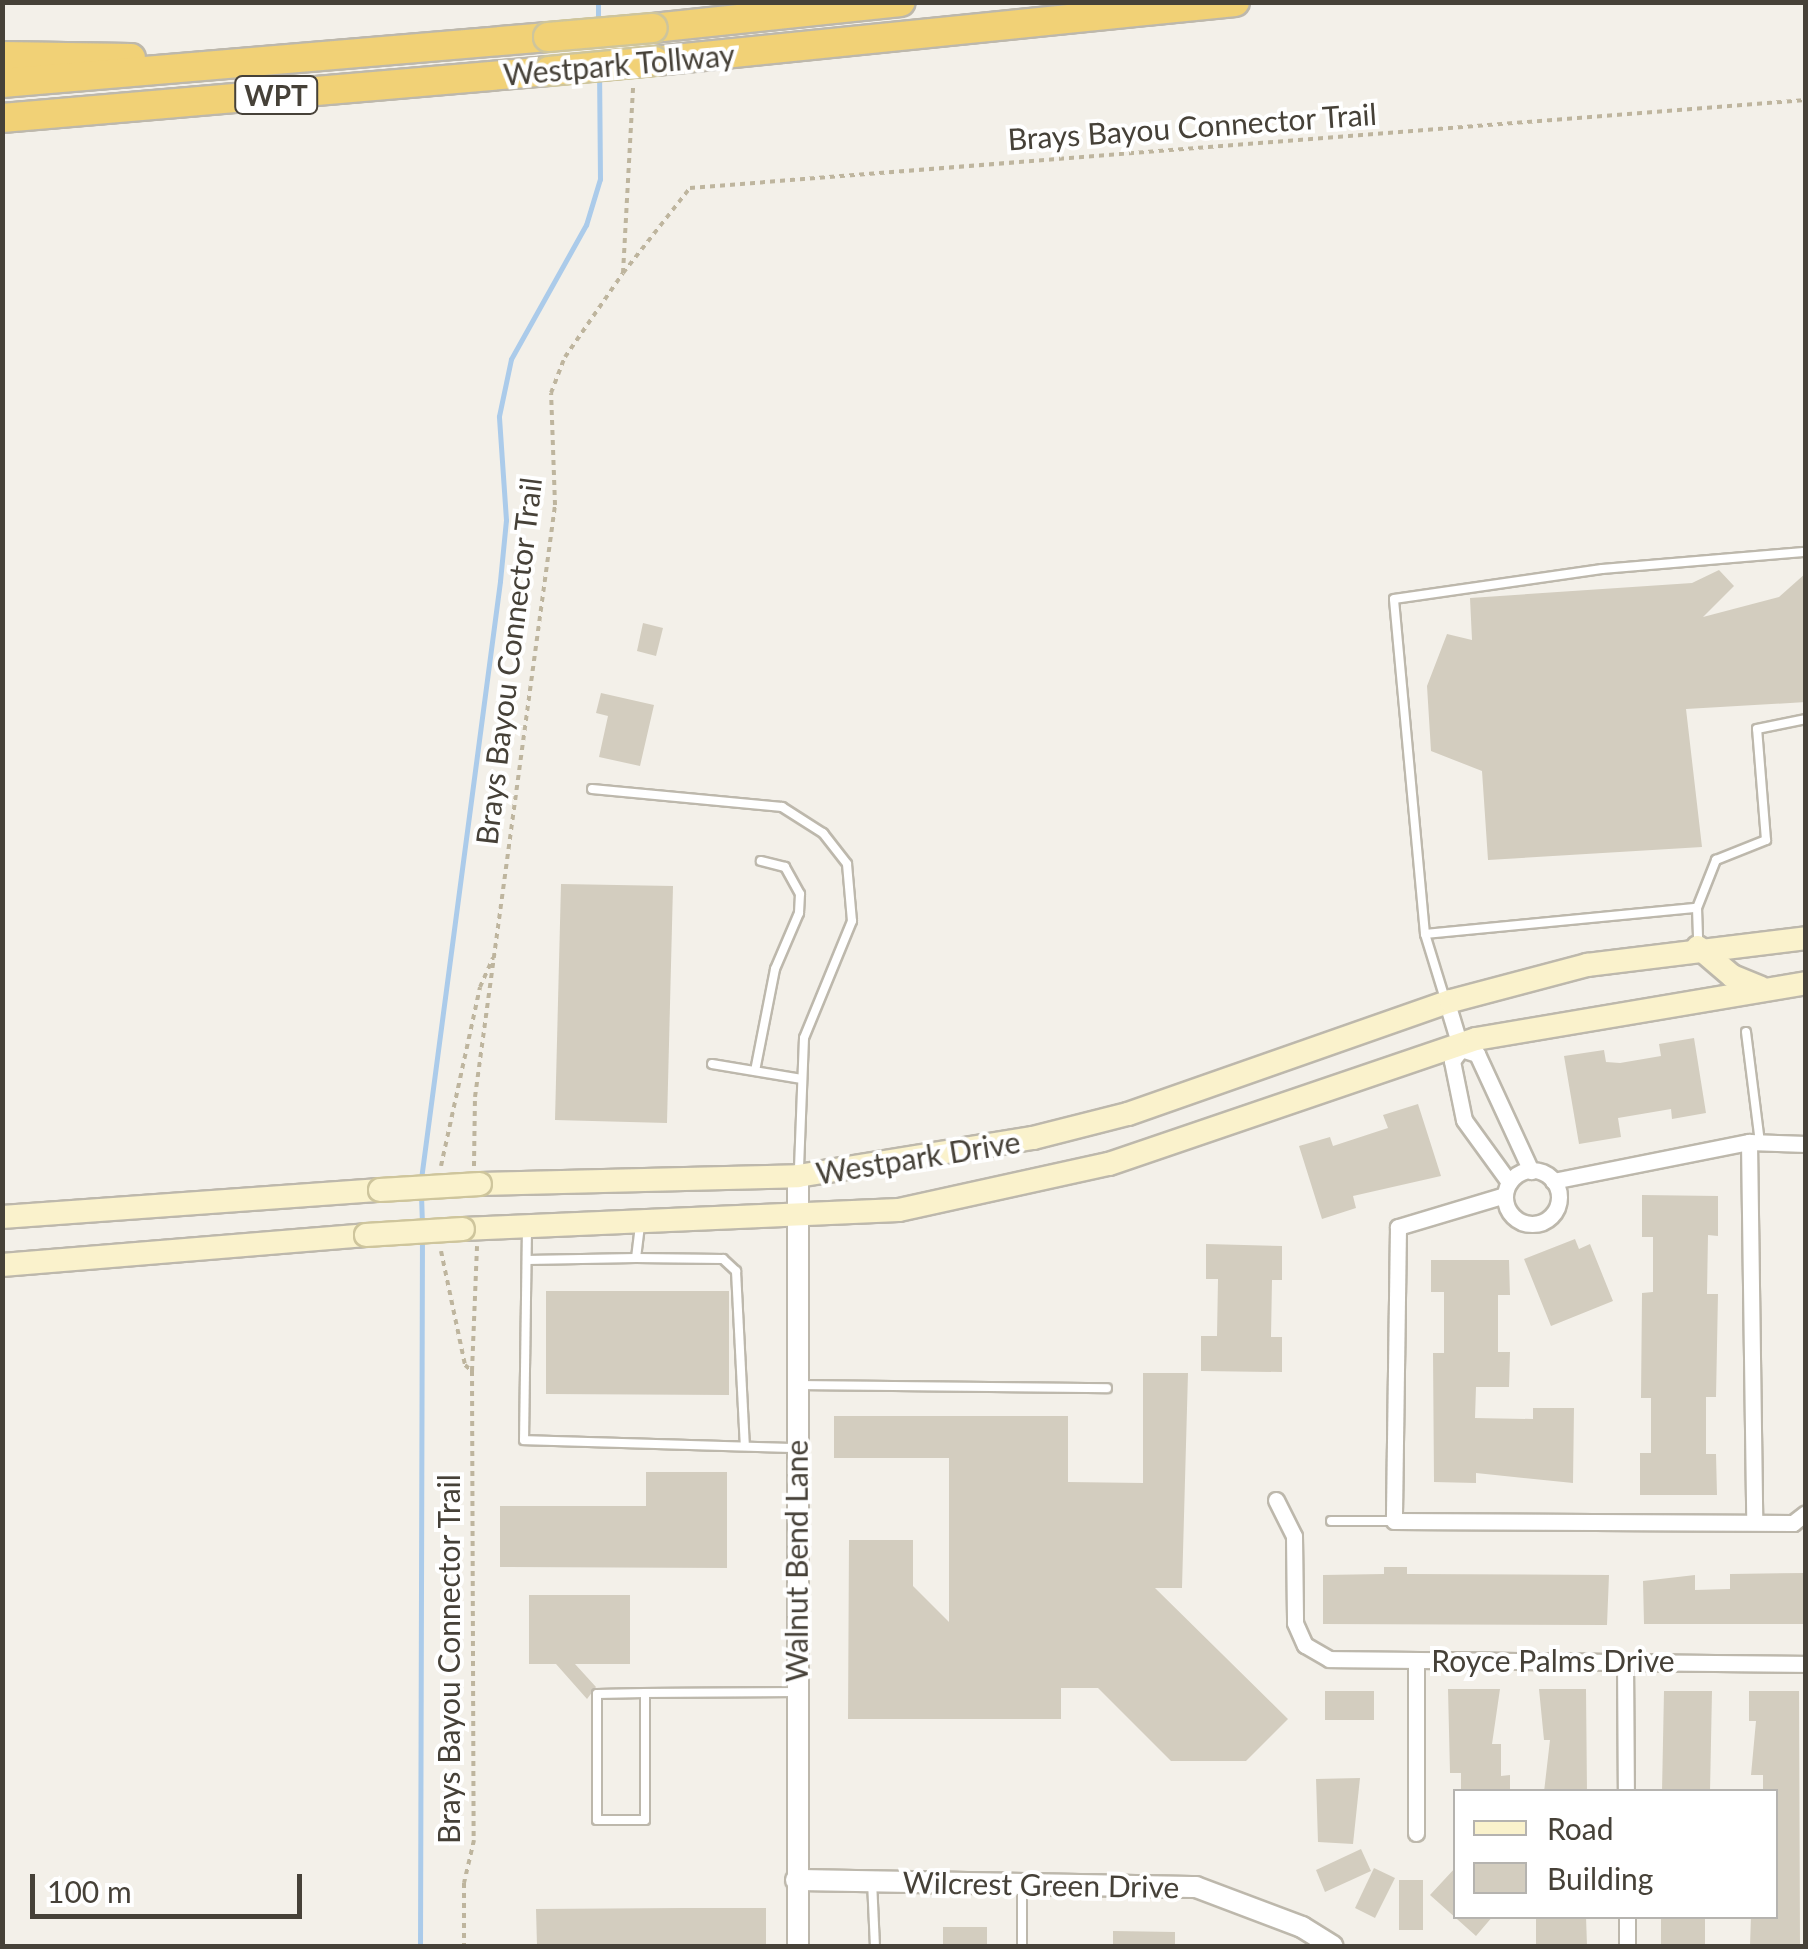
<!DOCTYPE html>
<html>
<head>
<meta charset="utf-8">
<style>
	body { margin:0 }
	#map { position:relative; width:1808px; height:1949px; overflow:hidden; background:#f3f0e9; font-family:Lato,sans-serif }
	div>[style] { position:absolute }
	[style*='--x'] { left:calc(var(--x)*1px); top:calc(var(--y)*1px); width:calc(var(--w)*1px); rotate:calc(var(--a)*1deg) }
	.stream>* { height:5px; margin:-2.5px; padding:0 2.5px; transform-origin:2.5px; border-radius:2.5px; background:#abcbea }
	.building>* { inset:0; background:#d3cdbf }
	.path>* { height:4px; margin-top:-2px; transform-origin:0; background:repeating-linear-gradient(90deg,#beb59e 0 5px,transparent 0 10px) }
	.roads { filter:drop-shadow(2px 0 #bdb8ac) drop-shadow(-2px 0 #bdb8ac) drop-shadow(0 2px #bdb8ac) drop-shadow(0 -2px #bdb8ac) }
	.service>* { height:8px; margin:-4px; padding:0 4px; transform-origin:4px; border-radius:4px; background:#fff }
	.minor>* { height:15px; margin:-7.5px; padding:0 7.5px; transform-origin:7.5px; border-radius:7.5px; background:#fff }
	.minor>.ring { margin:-7.5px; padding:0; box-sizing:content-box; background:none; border:15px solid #fff; border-radius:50% }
	.tertiary>* { height:20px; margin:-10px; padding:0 10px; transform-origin:10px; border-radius:10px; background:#fff }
	.secondary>* { height:22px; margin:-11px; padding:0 11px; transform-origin:11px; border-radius:11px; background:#faf2cc }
	.motorway>* { height:28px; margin:-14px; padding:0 14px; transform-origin:14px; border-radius:14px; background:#f1d176 }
	.bridges { filter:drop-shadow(2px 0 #cec59c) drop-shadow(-2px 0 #cec59c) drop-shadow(0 2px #cec59c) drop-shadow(0 -2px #cec59c) }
	.secondary-bridge>* { height:22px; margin:-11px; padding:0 11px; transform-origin:11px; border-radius:11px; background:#faf2cc }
	.motorway-bridge>* { height:28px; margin:-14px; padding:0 14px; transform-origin:14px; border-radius:14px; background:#f1d176 }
	span { translate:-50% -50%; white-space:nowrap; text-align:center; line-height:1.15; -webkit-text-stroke:8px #fff; paint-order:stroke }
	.shield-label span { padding:2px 8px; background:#fff; border:2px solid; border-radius:8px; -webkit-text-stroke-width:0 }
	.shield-label { font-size:28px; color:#464138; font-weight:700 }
	.street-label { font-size:30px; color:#464138 }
	.frame { position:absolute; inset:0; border:5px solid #464138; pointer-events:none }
	.legend { position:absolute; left:1453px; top:1789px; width:325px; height:130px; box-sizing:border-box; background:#fff; border:2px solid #b5b3af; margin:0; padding:12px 18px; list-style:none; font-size:30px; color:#464138 }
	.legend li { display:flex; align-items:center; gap:20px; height:50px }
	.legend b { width:50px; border:2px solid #b5b3af }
	.scale { position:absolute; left:30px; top:1874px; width:272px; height:45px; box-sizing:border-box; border:5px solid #464138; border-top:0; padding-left:12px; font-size:30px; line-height:35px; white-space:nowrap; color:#464138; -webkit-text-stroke:8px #fff; paint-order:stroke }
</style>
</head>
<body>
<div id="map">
	<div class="stream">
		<i style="--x:598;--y:2;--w:21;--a:90"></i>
		<i style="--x:421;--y:1179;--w:603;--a:-82.47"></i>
		<i style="--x:500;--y:581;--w:61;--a:-84.4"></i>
		<i style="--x:506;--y:520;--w:104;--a:-93.9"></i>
		<i style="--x:499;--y:416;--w:58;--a:-78.1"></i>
		<i style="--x:511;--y:359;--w:154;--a:-60.8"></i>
		<i style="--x:586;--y:225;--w:48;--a:-73.1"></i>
		<i style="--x:600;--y:179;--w:105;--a:-90.5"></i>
		<i style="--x:421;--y:1195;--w:29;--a:88"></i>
		<i style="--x:420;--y:1946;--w:706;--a:-89.84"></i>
	</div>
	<div class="building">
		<i style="clip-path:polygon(1719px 570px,1734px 586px,1703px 617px,1779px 597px,1806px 573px,1806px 702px,1686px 709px,1702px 847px,1488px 860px,1482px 771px,1431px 751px,1427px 686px,1447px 634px,1472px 640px,1470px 598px,1692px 583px)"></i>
		<i style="clip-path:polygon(643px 623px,663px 628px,656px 656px,637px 651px)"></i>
		<i style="clip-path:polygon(601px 693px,654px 705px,640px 766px,599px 757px,608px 716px,596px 713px)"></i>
		<i style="clip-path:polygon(561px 884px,673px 886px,667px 1123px,555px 1120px)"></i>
		<i style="clip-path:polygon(1694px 1038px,1706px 1113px,1672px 1119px,1671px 1109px,1618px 1118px,1621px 1137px,1579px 1144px,1564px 1056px,1604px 1050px,1606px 1062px,1620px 1063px,1661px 1056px,1659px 1044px)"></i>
		<i style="clip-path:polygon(1418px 1104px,1441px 1176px,1353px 1196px,1356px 1208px,1322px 1219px,1299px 1146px,1330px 1137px,1333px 1146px,1388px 1128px,1383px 1115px)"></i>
		<i style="clip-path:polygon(1642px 1195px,1718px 1196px,1718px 1236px,1708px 1235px,1707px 1294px,1718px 1294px,1716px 1397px,1706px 1397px,1706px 1454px,1716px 1454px,1717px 1495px,1640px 1495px,1640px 1453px,1651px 1453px,1651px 1398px,1641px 1398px,1642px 1293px,1653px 1292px,1653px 1237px,1642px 1237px)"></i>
		<i style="clip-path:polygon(1575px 1239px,1579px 1249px,1590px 1244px,1613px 1301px,1551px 1326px,1524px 1259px)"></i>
		<i style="clip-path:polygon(1206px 1244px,1282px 1246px,1282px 1280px,1272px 1280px,1271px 1337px,1282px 1337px,1282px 1372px,1201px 1371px,1201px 1336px,1217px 1336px,1218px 1279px,1206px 1279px)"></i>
		<i style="clip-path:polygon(1431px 1260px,1509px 1260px,1510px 1295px,1498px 1295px,1498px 1352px,1510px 1352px,1509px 1387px,1476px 1387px,1475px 1418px,1533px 1419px,1533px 1408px,1574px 1408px,1573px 1483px,1476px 1473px,1476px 1483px,1434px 1482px,1433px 1353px,1444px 1353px,1444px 1292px,1431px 1292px)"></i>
		<i style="clip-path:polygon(546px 1291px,729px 1291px,729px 1395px,546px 1394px)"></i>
		<i style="clip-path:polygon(1143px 1373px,1188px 1373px,1182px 1588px,1155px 1588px,1288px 1719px,1246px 1761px,1171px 1761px,1098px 1688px,1061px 1688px,1061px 1719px,848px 1719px,849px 1540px,913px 1540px,913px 1586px,949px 1622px,949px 1458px,834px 1458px,834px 1416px,1068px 1416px,1068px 1482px,1143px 1483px)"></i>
		<i style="clip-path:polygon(646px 1472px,727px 1472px,727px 1568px,500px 1567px,500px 1506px,646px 1506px)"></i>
		<i style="clip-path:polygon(1384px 1567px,1407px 1567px,1407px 1574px,1609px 1575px,1607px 1625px,1323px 1624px,1323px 1575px,1384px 1574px)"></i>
		<i style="clip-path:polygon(1806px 1573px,1806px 1624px,1644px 1624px,1643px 1581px,1695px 1575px,1695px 1590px,1730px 1589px,1730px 1574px)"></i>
		<i style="clip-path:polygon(529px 1595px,630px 1595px,630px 1664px,575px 1664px,596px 1687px,587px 1699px,556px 1664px,529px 1664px)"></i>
		<i style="clip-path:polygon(1448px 1689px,1500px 1689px,1492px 1744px,1501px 1744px,1501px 1776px,1510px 1775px,1510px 1792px,1461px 1792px,1461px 1773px,1450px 1773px)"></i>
		<i style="clip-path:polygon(1539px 1689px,1586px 1689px,1587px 1792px,1544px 1792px,1550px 1740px,1544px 1740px)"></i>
		<i style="clip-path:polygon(1325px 1691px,1374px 1691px,1374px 1720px,1325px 1720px)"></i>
		<i style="clip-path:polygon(1664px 1691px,1712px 1691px,1710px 1792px,1662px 1792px)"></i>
		<i style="clip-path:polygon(1749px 1691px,1799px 1691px,1800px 1946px,1750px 1946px,1751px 1916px,1776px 1916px,1776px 1792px,1763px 1792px,1763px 1775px,1751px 1775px,1756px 1721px,1749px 1721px)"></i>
		<i style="clip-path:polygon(1360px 1778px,1353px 1844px,1318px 1842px,1316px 1779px)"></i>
		<i style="clip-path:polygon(1361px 1849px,1371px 1871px,1325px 1892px,1316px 1870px)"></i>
		<i style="clip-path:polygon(1456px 1867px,1456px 1916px,1493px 1916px,1476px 1936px,1430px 1895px)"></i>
		<i style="clip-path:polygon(1374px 1868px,1395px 1878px,1375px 1918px,1355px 1908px)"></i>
		<i style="clip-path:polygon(1399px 1880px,1423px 1880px,1423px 1930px,1399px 1930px)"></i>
		<i style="clip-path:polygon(683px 1908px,766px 1908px,766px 1946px,537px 1946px,536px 1909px)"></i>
		<i style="clip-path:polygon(1586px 1916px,1587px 1946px,1536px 1946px,1536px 1917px)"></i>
		<i style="clip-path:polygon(1661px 1916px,1705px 1916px,1705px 1946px,1661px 1946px)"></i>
		<i style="clip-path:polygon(943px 1927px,987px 1927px,987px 1946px,943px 1946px)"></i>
		<i style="clip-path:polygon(1113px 1931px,1175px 1932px,1175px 1946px,1113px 1946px)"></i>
	</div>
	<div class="path">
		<i style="--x:623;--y:273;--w:108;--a:-51.8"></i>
		<i style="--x:690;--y:188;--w:1119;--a:-4.51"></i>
		<i style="--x:441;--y:1166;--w:183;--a:-77.7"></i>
		<i style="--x:480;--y:987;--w:32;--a:-66"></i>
		<i style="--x:474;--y:1166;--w:69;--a:-89.2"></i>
		<i style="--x:475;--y:1097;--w:597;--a:-82.3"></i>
		<i style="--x:555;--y:505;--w:112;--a:-92"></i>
		<i style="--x:551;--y:393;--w:39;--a:-69"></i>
		<i style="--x:565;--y:357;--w:102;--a:-55.4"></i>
		<i style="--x:623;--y:273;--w:186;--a:-86.9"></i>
		<i style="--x:441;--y:1251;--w:116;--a:78.1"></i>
		<i style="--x:465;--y:1365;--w:9;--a:41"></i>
		<i style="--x:472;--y:1371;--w:469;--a:89.8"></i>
		<i style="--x:474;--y:1840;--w:44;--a:103.1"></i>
		<i style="--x:464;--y:1883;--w:63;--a:90"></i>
		<i style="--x:472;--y:1371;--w:125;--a:-87.7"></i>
	</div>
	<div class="roads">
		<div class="service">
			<i style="--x:592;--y:789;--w:191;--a:5.4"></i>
			<i style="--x:782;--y:807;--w:49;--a:32.4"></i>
			<i style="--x:823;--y:833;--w:39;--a:52"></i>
			<i style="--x:847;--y:864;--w:57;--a:85"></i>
			<i style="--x:852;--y:921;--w:126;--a:112.3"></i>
			<i style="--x:804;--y:1038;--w:133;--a:92.2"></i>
			<i style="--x:1697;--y:908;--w:52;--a:-68.4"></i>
			<i style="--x:1716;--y:860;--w:54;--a:-21.8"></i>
			<i style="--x:1766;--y:840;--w:111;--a:-94.6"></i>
			<i style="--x:1757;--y:729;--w:50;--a:-11.5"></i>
			<i style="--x:1425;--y:934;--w:336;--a:-95.3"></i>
			<i style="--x:1394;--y:599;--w:210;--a:-8.2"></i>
			<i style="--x:1602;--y:569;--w:205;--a:-4.8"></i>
			<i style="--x:1445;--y:999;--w:68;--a:-107.1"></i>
			<i style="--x:1425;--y:934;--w:273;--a:-5.5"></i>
			<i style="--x:1697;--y:908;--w:36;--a:88"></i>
			<i style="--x:1746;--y:1032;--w:112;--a:82.8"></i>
			<i style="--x:712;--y:1064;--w:91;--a:9.5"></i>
			<i style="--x:755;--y:1071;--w:104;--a:-78.9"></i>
			<i style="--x:775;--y:969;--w:61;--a:-66.8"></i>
			<i style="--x:799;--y:913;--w:19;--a:-87"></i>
			<i style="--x:800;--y:894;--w:31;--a:-119"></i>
			<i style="--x:785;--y:867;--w:25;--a:-166"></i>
			<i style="--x:527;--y:1227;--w:213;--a:90.8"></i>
			<i style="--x:524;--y:1440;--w:272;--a:1.7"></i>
			<i style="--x:636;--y:1258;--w:87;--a:0.7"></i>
			<i style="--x:723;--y:1259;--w:18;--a:43"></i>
			<i style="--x:736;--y:1271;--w:175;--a:87.1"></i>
			<i style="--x:527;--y:1260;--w:109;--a:-1.1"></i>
			<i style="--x:636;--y:1258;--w:35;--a:-83"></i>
			<i style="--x:800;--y:1385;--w:307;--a:0.6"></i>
			<i style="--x:1331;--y:1521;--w:63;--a:0"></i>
			<i style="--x:645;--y:1693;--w:127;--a:90"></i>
			<i style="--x:645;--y:1820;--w:48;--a:180"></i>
			<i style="--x:597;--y:1820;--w:126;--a:-90"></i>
			<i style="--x:597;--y:1694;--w:48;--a:-1.2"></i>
			<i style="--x:645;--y:1693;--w:151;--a:-0.4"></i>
			<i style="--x:872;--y:1881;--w:65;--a:87.4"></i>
			<i style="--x:1022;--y:1946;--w:60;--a:-90"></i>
		</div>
		<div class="minor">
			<i style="--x:1447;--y:1003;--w:48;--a:73.1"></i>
			<i style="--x:1461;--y:1049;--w:15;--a:127"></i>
			<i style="--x:1452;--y:1061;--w:60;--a:78.5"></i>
			<i style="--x:1464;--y:1120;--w:77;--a:54"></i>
			<i style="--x:1461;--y:1049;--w:17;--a:17"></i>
			<i style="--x:1477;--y:1054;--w:129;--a:65.2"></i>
			<i style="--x:1749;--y:1142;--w:380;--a:89.2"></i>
			<i class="ring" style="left:1505px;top:1170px;width:39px;height:39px"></i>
			<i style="--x:1553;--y:1181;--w:200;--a:-11.3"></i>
			<i style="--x:1749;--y:1142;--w:57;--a:2"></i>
			<i style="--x:1505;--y:1195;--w:112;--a:163.3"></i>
			<i style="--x:1398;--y:1227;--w:294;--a:90.8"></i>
			<i style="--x:1394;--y:1521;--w:399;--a:0.3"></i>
			<i style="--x:1793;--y:1523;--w:16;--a:-38"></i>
			<i style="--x:1276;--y:1500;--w:40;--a:63.4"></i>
			<i style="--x:1294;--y:1536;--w:87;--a:89.3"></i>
			<i style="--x:1295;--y:1623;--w:24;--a:66"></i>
			<i style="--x:1305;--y:1645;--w:28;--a:30"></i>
			<i style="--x:1329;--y:1659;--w:477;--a:0.6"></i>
			<i style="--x:1625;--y:1661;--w:131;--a:89.6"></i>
			<i style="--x:1416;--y:1833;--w:173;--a:-90"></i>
			<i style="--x:1627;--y:1916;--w:30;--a:90"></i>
		</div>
		<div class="tertiary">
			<i style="--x:798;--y:1176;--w:770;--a:90"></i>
			<i style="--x:796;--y:1880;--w:400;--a:1"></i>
			<i style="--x:1196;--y:1887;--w:113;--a:20.7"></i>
			<i style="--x:1302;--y:1927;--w:36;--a:32"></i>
		</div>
		<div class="secondary">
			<i style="--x:1698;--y:947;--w:45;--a:40.5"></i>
			<i style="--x:1732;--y:976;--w:31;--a:22"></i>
			<i style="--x:480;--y:1184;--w:318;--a:-1.4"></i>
			<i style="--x:798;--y:1176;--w:238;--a:-9.2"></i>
			<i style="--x:1033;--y:1138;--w:98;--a:-14.2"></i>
			<i style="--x:1128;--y:1114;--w:342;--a:-19.3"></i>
			<i style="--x:1451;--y:1001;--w:141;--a:-14.8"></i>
			<i style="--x:1587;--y:965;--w:221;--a:-7"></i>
			<i style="--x:2;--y:1217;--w:379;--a:-4.1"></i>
			<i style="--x:463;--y:1229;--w:436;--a:-2.5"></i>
			<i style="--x:899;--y:1210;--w:215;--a:-12.4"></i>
			<i style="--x:1109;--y:1164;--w:388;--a:-18.8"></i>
			<i style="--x:1476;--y:1039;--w:335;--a:-9.6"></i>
			<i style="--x:2;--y:1265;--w:365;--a:-4.7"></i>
		</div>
		<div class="motorway">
			<i style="--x:653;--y:28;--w:249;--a:-6"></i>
			<i style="--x:2;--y:56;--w:129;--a:0.9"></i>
			<i style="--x:655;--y:61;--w:583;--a:-5.81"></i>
			<i style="--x:2;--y:83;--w:548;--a:-4.82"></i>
			<i style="--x:2;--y:118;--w:549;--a:-4.91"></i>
		</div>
	</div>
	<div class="bridges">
		<div class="secondary-bridge">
			<i style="--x:380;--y:1190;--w:100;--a:-3.4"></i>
			<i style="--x:366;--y:1235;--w:97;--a:-3.5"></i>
		</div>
		<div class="motorway-bridge">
			<i style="--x:548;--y:37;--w:105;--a:-4.9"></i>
			<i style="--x:549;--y:71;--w:106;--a:-5.4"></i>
		</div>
	</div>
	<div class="shield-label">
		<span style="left:276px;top:95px">WPT</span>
	</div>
	<div class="street-label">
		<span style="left:619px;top:64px;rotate:-5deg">Westpark Tollway</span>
		<span style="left:1192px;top:126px;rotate:-4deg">Brays Bayou Connector Trail</span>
		<span style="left:508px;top:661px;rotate:-83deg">Brays Bayou Connector Trail</span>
		<span style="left:918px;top:1157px;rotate:-9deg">Westpark Drive</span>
		<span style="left:796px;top:1561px;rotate:-90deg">Walnut Bend Lane</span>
		<span style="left:448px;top:1659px;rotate:-90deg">Brays Bayou Connector Trail</span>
		<span style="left:1553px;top:1660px">Royce Palms Drive</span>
		<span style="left:1041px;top:1884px;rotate:1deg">Wilcrest Green Drive</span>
	</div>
	<div class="frame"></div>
	<ul class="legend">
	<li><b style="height:12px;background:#faf2cc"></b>Road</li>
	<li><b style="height:28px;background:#d3cdbf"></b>Building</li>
	</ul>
	<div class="scale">100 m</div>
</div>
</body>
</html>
